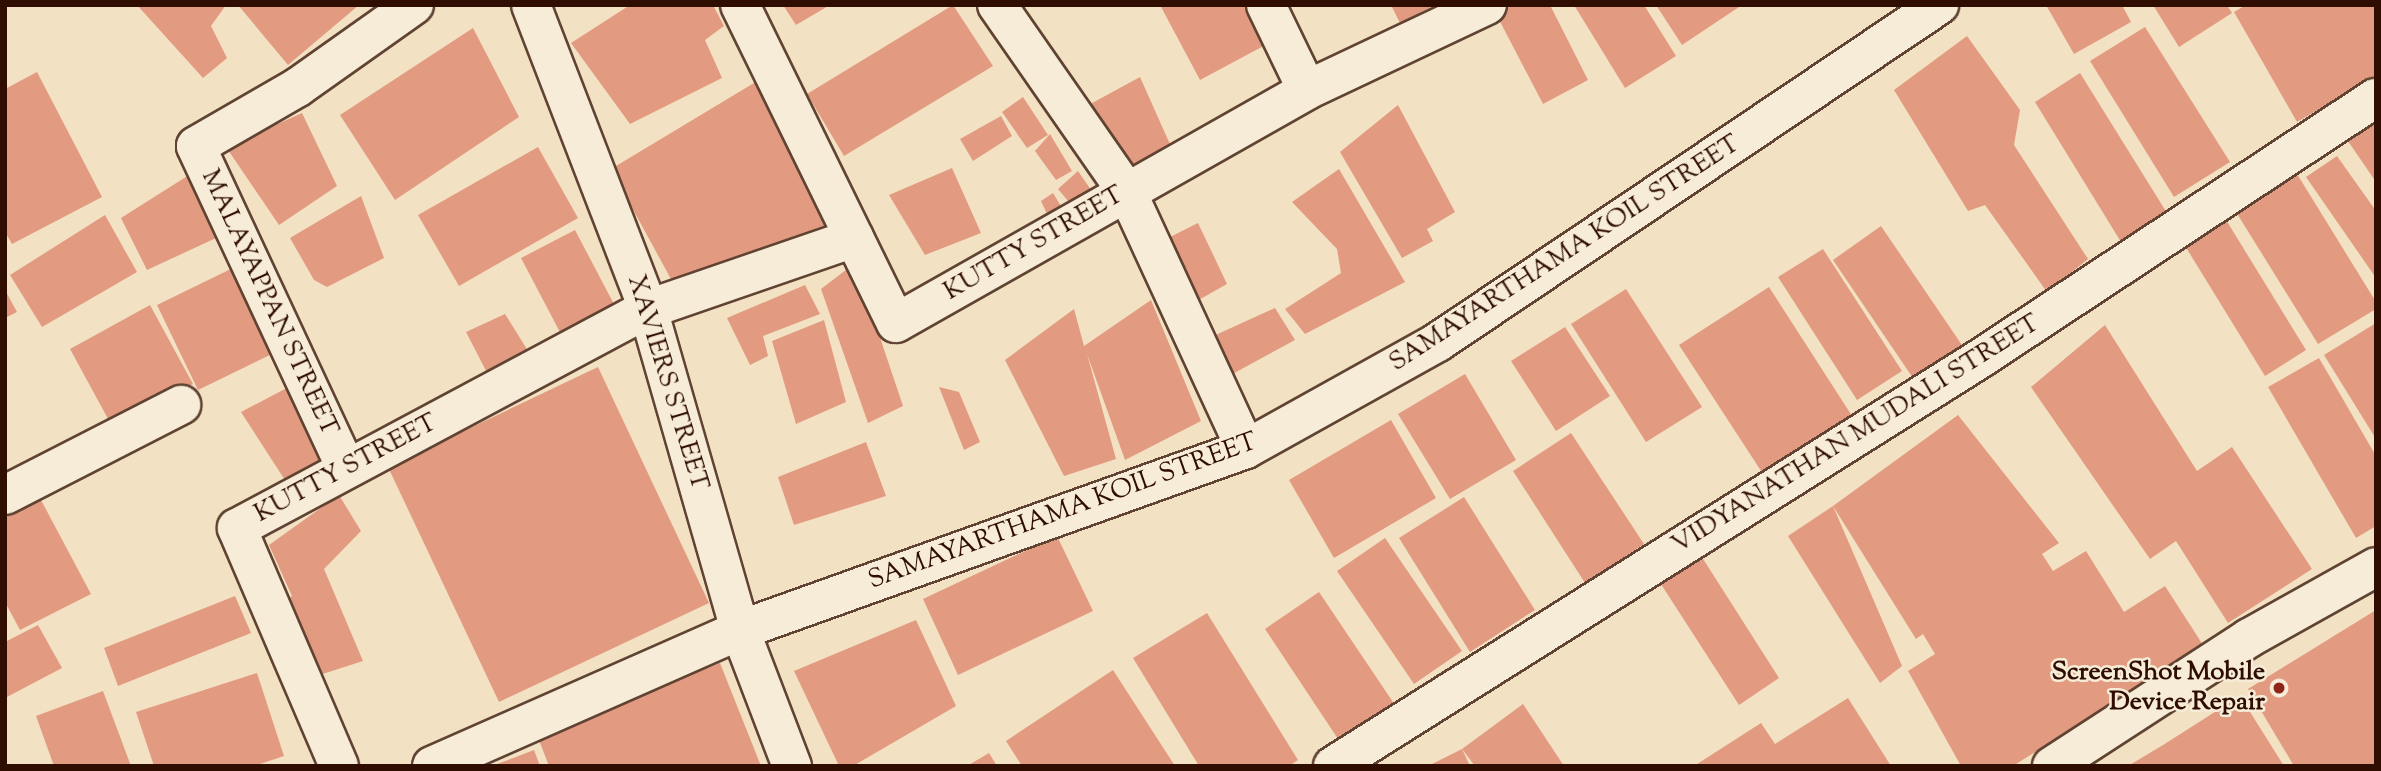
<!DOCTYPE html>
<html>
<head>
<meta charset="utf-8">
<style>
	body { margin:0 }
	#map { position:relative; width:2381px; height:771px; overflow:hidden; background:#f3e1c3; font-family:"Sorts Mill Goudy",serif }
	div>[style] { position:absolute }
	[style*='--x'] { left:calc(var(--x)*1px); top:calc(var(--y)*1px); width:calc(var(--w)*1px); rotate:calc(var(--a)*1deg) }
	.building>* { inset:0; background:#e29b81 }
	.roads { filter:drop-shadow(2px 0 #604332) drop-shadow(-2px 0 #604332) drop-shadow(0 2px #604332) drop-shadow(0 -2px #604332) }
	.minor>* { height:38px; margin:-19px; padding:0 19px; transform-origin:19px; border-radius:19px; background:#f7ecd8 }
	.tertiary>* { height:38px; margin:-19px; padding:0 19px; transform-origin:19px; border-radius:19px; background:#f7ecd8 }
	.dots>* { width:19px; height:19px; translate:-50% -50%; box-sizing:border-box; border:4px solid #f7ecd8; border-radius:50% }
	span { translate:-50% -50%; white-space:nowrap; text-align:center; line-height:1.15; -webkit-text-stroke:5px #f7ecd8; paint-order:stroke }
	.street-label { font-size:26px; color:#2f0e01 }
	.poi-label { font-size:26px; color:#2f0e01; font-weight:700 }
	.right { translate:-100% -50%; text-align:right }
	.frame { position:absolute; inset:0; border:7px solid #2f0e01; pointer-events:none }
</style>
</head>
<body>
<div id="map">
	<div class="building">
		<i style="clip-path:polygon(137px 5px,226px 5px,211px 26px,227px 58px,203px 78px)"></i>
		<i style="clip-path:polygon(238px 5px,359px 5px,288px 65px)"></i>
		<i style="clip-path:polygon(630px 5px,713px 5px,724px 26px,705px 40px,722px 78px,630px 124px,571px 43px)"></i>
		<i style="clip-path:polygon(783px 5px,830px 5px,796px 25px)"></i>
		<i style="clip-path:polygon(953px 5px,993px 66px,844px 156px,807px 94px)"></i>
		<i style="clip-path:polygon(1160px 5px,1251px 5px,1271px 42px,1200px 80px)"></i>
		<i style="clip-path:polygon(1391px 5px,1435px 5px,1400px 23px)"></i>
		<i style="clip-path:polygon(1504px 5px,1550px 5px,1588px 80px,1543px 104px,1494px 10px)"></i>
		<i style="clip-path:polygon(1574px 5px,1644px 5px,1676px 56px,1625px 88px)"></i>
		<i style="clip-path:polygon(1656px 5px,1742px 5px,1682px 45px)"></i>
		<i style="clip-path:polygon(2046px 5px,2122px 5px,2131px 22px,2074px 54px)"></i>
		<i style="clip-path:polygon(2153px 5px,2227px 5px,2232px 13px,2179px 47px)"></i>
		<i style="clip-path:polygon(2246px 5px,2376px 5px,2376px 76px,2297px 122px,2234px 12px)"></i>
		<i style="clip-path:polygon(2145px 27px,2230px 162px,2174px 197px,2090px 61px)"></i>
		<i style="clip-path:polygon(473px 28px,519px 117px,395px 200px,340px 115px)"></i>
		<i style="clip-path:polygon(1967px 36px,2020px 110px,2014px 145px,2088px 259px,2047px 292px,1985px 205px,1968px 211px,1894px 90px)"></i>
		<i style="clip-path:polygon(37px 72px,102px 197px,12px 244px,5px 232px,5px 89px)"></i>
		<i style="clip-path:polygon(2080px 73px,2167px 213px,2121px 242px,2035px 102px)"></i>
		<i style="clip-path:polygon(764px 77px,842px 238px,678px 292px,611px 169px)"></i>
		<i style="clip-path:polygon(1140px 77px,1173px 151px,1128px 174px,1083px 108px)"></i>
		<i style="clip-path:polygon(1023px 97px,1048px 135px,1027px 148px,1002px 112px)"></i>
		<i style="clip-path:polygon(2376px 103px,2376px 182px,2339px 128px)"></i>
		<i style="clip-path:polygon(1398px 105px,1455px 212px,1427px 229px,1433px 241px,1402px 258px,1340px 152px)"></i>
		<i style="clip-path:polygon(302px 113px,337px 186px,279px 225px,226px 147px)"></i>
		<i style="clip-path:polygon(1001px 116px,1012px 136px,973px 161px,960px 139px)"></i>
		<i style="clip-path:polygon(1050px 134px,1072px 171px,1056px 180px,1035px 151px)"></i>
		<i style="clip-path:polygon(538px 147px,578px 218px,459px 286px,418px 215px)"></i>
		<i style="clip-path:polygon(2337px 156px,2376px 211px,2376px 278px,2306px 177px)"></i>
		<i style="clip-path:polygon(200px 168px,229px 232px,147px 270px,121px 218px)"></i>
		<i style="clip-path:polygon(952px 168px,981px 233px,925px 255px,889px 195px)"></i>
		<i style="clip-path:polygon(1339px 169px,1405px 282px,1305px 334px,1285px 309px,1341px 273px,1337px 249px,1292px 202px)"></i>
		<i style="clip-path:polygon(1078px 171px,1098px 200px,1078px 213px,1058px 189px)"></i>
		<i style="clip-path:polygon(2297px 174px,2376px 302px,2376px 309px,2318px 344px,2236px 212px)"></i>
		<i style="clip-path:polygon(1053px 193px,1070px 221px,1054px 229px,1041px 201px)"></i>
		<i style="clip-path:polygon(361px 196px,384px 258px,327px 287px,314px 280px,290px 238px)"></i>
		<i style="clip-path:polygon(105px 215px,137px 272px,42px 327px,10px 275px)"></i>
		<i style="clip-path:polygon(2223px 215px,2306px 350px,2265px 376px,2182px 241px)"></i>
		<i style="clip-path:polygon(1198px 223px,1227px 284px,1188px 306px,1160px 242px)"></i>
		<i style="clip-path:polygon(1881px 226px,1966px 351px,1917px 384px,1833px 260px)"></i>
		<i style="clip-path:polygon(575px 230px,616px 308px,562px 336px,521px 258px)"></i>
		<i style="clip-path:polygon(1823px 249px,1902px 371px,1857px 400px,1778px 277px)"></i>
		<i style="clip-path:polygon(243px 263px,284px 348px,198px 390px,157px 305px)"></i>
		<i style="clip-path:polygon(855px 263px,903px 406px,868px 423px,821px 289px)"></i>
		<i style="clip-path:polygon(805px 285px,820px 314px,763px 336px,768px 356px,750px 365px,727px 318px)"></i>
		<i style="clip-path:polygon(1769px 287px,1854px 419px,1765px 477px,1679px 345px)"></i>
		<i style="clip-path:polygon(1626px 289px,1702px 407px,1646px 442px,1571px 324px)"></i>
		<i style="clip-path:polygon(5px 290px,17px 312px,5px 318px)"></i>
		<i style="clip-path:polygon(1151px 300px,1201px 421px,1125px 460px,1087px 354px,1116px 459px,1064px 476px,1005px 360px,1074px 309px,1084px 346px)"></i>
		<i style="clip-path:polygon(150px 305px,193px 384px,113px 428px,70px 349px)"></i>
		<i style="clip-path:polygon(1275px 308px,1295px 340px,1227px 377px,1209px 338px)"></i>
		<i style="clip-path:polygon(505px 314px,545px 378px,499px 396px,466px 332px)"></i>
		<i style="clip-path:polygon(824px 320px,846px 402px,796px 424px,772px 341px)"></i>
		<i style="clip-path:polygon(2376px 323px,2376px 439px,2324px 355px)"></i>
		<i style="clip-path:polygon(2105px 325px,2197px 471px,2232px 447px,2312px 569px,2228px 623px,2176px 541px,2150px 559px,2031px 387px)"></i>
		<i style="clip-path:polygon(1565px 327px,1610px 396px,1556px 431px,1511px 361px)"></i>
		<i style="clip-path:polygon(2319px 358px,2376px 456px,2376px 526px,2356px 538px,2268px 387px)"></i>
		<i style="clip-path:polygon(598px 367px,709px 603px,499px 702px,388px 467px)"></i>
		<i style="clip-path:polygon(1465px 374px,1516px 460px,1450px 499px,1398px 414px)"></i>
		<i style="clip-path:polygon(300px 381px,335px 465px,292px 491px,241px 412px)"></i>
		<i style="clip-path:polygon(939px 387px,959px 392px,980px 442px,964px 450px)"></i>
		<i style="clip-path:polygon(1958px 415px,2059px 543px,2042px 554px,2053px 571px,2086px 551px,2124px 612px,2165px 586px,2203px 645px,2013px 766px,1961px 766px,1908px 671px,1935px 654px,1923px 634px,1916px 639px,1833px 506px)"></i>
		<i style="clip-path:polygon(1391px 420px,1436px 498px,1334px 558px,1289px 480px)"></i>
		<i style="clip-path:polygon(1571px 433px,1644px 544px,1585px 583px,1513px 471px)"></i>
		<i style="clip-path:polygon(866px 442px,886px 496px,794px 525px,778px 477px)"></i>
		<i style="clip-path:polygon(33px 485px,91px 594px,20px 630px,5px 602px,5px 499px)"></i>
		<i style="clip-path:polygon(339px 495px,361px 531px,324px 569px,363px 661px,307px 679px,273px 613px,292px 596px,269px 545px)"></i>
		<i style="clip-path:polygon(1464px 497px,1535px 610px,1470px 652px,1399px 538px)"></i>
		<i style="clip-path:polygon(1833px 506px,1902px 666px,1880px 683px,1788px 536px)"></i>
		<i style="clip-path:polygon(1057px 536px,1093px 611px,958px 675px,923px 599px)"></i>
		<i style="clip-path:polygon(1385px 538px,1462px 651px,1414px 684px,1337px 571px)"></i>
		<i style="clip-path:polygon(1698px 551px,1779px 678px,1739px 705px,1657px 578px)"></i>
		<i style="clip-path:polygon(1319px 592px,1401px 714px,1346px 751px,1265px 629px)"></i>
		<i style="clip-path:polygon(235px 596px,251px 633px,118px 686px,104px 648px)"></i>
		<i style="clip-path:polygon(2376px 610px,2376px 766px,2294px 766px,2248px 689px)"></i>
		<i style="clip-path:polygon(1207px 613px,1298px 760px,1289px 766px,1199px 766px,1133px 658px)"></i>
		<i style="clip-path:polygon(916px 620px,956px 706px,853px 766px,839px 766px,794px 671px)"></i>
		<i style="clip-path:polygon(38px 625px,62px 668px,5px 698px,5px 642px)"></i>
		<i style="clip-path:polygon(720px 663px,761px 766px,549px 766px,537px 735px)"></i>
		<i style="clip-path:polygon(1113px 670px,1175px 766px,1022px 766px,1006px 741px)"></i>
		<i style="clip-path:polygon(257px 673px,284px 756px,254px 766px,154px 766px,136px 712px)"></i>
		<i style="clip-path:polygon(103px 691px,131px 766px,54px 766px,36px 716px)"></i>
		<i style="clip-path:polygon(2240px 696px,2284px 766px,2128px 766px,2163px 745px)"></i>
		<i style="clip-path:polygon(1848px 698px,1891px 766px,1694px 766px,1761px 723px,1775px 744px)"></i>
		<i style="clip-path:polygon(1523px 704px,1564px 766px,1475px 766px,1462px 749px)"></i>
		<i style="clip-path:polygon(1462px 749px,1470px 766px,1428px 766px)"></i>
		<i style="clip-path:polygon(534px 750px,540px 766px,492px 766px)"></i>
		<i style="clip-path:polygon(989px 753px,997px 766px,967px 766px)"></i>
	</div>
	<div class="roads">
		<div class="minor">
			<i style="--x:531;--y:5;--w:326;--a:68.9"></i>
			<i style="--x:648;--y:309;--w:334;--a:74"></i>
			<i style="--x:740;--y:630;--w:146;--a:69.1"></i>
			<i style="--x:740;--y:5;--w:354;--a:63.9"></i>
			<i style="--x:896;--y:323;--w:472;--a:-29.5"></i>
			<i style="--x:1307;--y:90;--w:199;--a:-25.3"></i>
			<i style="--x:997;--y:5;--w:228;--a:55.2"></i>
			<i style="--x:1127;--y:192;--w:283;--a:65.2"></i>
			<i style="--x:1266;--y:5;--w:94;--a:64.2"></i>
			<i style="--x:346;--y:468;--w:355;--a:-115"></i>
			<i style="--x:196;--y:146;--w:118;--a:-30"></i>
			<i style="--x:298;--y:87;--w:142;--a:-35.3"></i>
			<i style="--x:5;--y:495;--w:198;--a:-27.1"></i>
			<i style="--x:339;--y:766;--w:259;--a:-113.2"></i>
			<i style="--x:237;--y:528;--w:466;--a:-28.1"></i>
			<i style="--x:648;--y:309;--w:218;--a:-19"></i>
			<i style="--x:432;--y:766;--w:337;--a:-23.8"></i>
			<i style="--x:740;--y:630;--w:537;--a:-19.68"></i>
			<i style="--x:1246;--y:449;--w:220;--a:-29.1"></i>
			<i style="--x:1438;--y:342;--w:604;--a:-33.93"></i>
			<i style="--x:1333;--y:766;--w:762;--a:-32.19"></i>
			<i style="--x:1978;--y:360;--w:476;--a:-33.4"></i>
		</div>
		<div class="tertiary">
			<i style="--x:2052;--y:766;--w:235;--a:-33"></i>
			<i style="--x:2249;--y:638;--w:145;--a:-29.2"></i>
		</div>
	</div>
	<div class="dots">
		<i style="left:2279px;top:688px;background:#8f2418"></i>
	</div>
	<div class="street-label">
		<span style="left:1034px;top:244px;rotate:-30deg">KUTTY STREET</span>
		<span style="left:1565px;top:254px;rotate:-33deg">SAMAYARTHAMA KOIL STREET</span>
		<span style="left:269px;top:303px;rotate:65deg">MALAYAPPAN STREET</span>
		<span style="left:667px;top:383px;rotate:73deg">XAVIERS STREET</span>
		<span style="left:1856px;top:435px;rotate:-32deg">VIDYANATHAN MUDALI STREET</span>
		<span style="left:346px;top:469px;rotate:-28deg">KUTTY STREET</span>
		<span style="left:1063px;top:512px;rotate:-20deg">SAMAYARTHAMA KOIL STREET</span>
	</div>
	<div class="poi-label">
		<span class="right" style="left:2265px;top:688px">ScreenShot Mobile<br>Device Repair</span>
	</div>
	<div class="frame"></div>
</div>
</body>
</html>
